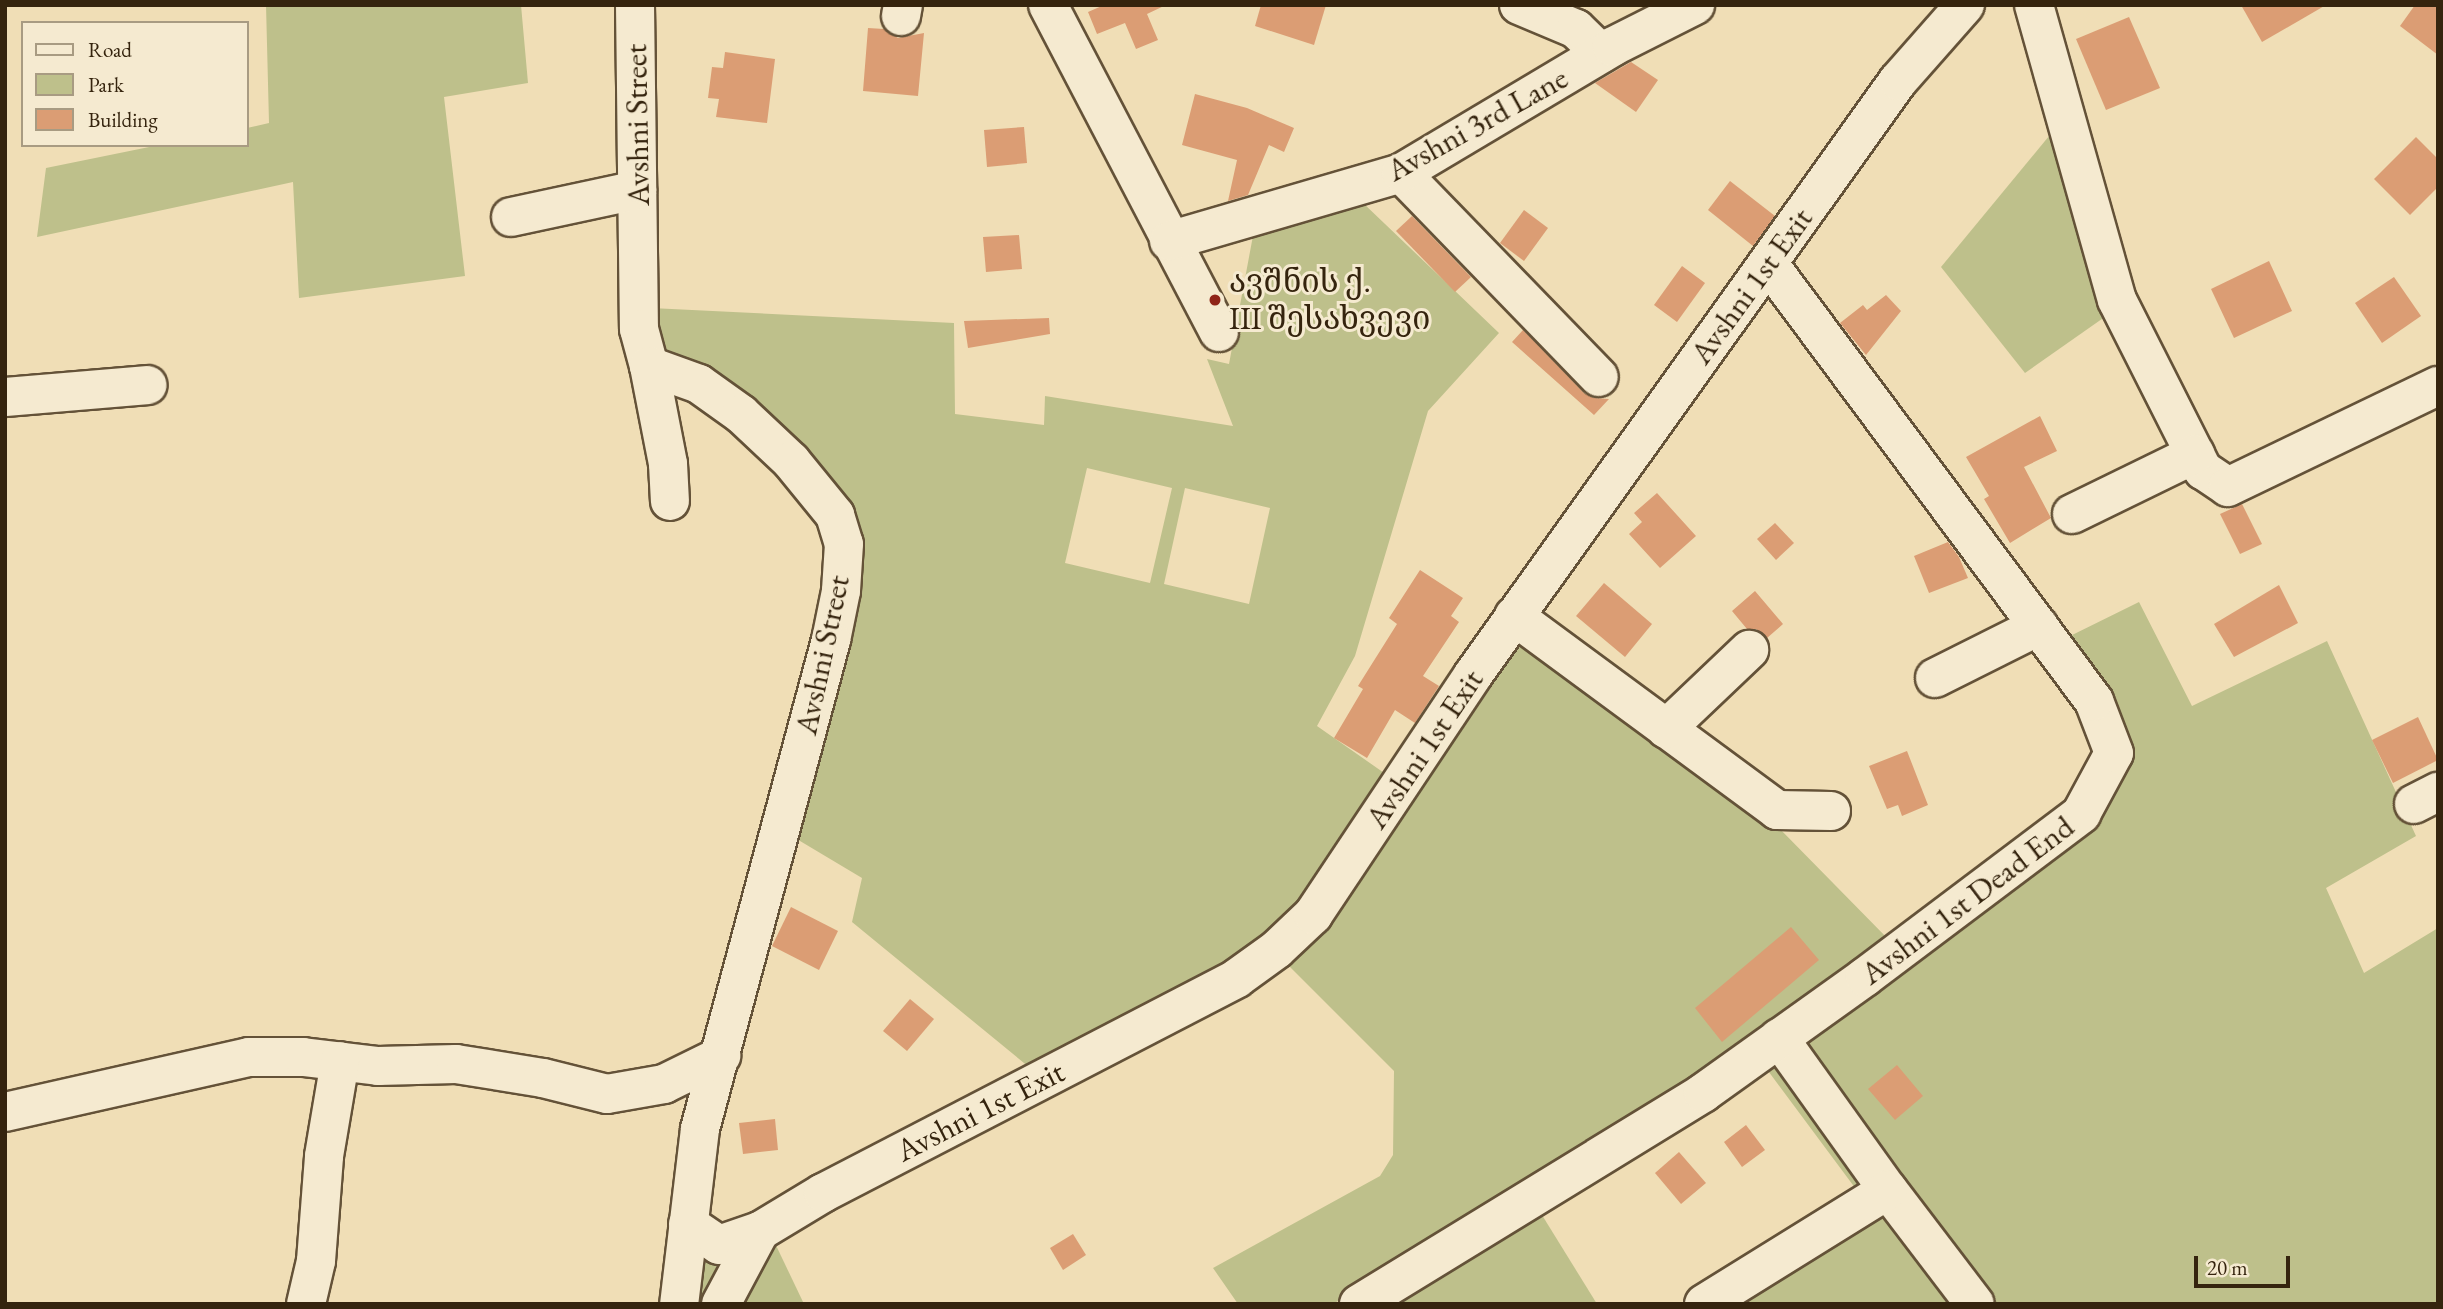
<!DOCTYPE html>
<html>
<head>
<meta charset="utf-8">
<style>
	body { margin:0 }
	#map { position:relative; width:2443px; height:1309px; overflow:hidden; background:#f0deb6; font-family:"EB Garamond","Noto Serif Georgian",serif }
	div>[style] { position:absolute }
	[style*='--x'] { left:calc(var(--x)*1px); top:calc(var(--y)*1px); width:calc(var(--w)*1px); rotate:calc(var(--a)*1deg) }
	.green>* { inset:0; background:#bec08b }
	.building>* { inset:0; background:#db9d74 }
	.roads { filter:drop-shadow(2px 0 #645238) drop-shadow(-2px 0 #645238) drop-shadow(0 2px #645238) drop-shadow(0 -2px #645238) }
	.minor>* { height:38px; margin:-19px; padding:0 19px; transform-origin:19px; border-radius:19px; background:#f5ead0 }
	.dots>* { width:19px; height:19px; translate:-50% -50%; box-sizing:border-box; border:4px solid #f5ead0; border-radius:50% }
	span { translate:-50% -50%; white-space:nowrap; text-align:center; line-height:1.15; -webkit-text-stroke:6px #f5ead0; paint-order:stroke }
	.street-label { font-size:32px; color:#35240e }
	.poi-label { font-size:32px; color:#35240e }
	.left { translate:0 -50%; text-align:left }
	.frame { position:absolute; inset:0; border:7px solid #35240e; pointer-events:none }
	.legend { position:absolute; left:21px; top:21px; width:228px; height:126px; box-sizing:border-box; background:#f5ead0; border:2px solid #a89b82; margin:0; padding:9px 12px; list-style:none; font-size:21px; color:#35240e }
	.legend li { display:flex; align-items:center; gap:14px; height:35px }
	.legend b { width:35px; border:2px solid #a89b82 }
	.scale { position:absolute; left:2194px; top:1256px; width:96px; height:32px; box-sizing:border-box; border:4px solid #35240e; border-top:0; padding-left:9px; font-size:21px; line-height:24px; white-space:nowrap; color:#35240e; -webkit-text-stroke:5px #f5ead0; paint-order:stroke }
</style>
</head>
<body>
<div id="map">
	<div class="green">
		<i style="clip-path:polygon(266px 5px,521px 5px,528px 83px,444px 97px,465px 276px,299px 298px,293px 182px,37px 237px,46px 168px,159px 145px,247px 145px,247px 128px,269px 123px)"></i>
		<i style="clip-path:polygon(2054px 130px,2109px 314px,2025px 373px,1941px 267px)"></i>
		<i style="clip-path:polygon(evenodd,1362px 202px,1499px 333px,1428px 411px,1355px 656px,1317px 726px,1387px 775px,1280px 932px,1035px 1072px,852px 922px,862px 878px,795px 838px,858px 558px,662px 350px,651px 308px,954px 323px,955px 414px,1044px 425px,1045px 396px,1233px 426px,1207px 359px,1229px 364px,1255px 225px,1362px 202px,1087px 468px,1172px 488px,1150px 583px,1065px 563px,1087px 468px,1362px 202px,1185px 488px,1270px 508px,1249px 604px,1164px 584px,1185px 488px)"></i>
		<i style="clip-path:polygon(2139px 602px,2192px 706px,2327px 641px,2416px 836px,2326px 888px,2364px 973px,2438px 928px,2438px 1304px,1723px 1304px,1870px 1208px,1763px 1064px,2127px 754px,2062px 640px)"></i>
		<i style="clip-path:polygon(1519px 633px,1771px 820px,1890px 941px,1620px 1128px,1333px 1304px,1238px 1304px,1213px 1268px,1380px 1176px,1393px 1155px,1394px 1071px,1282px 959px)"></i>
		<i style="clip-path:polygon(1537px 1207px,1597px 1304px,1380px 1304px)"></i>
		<i style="clip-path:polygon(772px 1237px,804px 1304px,691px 1304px,694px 1242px)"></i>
	</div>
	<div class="building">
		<i style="clip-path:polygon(1104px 5px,1166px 5px,1147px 14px,1158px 40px,1136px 49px,1125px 23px,1097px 34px,1088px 12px)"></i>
		<i style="clip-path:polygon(1261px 5px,1326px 5px,1314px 45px,1255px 26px)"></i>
		<i style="clip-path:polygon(2241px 5px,2326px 5px,2262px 42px)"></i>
		<i style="clip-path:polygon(2415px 5px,2438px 5px,2438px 55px,2400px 26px)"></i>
		<i style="clip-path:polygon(2129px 17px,2160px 88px,2106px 110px,2076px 39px)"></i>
		<i style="clip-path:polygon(868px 28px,884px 29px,898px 38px,924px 33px,918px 96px,863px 91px)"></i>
		<i style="clip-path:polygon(725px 52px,775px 59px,767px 123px,716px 117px,719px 99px,708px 98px,712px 67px,723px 68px)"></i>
		<i style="clip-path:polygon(1631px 62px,1658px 80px,1636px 112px,1595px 83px)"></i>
		<i style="clip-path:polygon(1195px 94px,1247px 108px,1294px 128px,1284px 152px,1269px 145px,1248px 195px,1228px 201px,1237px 160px,1182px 145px)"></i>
		<i style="clip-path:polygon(1024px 127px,1027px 163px,987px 167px,984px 130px)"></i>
		<i style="clip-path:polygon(2416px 137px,2438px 159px,2438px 187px,2410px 215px,2374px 179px)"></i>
		<i style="clip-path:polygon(1730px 181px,1775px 216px,1753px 246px,1708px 210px)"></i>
		<i style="clip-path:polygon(1524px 210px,1548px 228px,1524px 261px,1500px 243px)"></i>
		<i style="clip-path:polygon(1412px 216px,1471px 277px,1455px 292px,1396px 231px)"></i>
		<i style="clip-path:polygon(1019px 235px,1022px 269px,986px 272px,983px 237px)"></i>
		<i style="clip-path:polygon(2269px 261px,2292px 311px,2234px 338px,2211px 289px)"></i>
		<i style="clip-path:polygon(1682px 266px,1705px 283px,1677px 322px,1654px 305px)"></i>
		<i style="clip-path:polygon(2394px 277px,2421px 316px,2382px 343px,2355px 303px)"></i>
		<i style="clip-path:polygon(1886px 295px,1901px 311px,1866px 355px,1840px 323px,1863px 305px,1867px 310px)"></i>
		<i style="clip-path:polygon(1049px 318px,1050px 334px,968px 348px,964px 321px)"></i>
		<i style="clip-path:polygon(1523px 330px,1584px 393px,1594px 398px,1609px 399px,1594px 415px,1512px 342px)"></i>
		<i style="clip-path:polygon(2040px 416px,2057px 451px,2024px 467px,2051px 518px,2010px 543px,1984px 499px,1989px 496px,1966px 457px)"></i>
		<i style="clip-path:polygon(1657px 493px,1696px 536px,1660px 568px,1629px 534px,1642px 522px,1634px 513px)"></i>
		<i style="clip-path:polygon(2242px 504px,2262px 544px,2240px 554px,2220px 514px)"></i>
		<i style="clip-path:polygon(1775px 523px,1794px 543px,1776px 560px,1757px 539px)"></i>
		<i style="clip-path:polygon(1948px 542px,1959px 557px,1968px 578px,1929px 593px,1914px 556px)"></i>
		<i style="clip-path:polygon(1420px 570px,1463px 598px,1451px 616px,1459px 622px,1423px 676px,1439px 686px,1415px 723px,1395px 710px,1367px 758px,1334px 738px,1363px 689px,1358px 686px,1397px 624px,1389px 618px)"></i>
		<i style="clip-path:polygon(1604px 583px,1652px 624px,1625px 657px,1576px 616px)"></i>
		<i style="clip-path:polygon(2279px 585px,2298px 623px,2234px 657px,2214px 624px)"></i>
		<i style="clip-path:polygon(1755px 591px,1783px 624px,1767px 638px,1756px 629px,1747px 629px,1732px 611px)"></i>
		<i style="clip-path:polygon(2418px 717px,2438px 760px,2393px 783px,2372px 740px)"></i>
		<i style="clip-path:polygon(1907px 751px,1928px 805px,1902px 816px,1898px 805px,1887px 809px,1869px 766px)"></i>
		<i style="clip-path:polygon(791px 907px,838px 931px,819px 970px,772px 946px)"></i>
		<i style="clip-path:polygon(1791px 927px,1819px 960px,1722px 1042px,1695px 1008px)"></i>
		<i style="clip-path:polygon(910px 999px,934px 1019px,907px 1051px,883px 1031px)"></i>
		<i style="clip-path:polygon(1897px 1065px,1923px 1096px,1895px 1120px,1868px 1089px)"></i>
		<i style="clip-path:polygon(775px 1119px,778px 1150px,743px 1154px,739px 1123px)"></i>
		<i style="clip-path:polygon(1746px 1125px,1765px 1150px,1742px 1167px,1724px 1142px)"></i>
		<i style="clip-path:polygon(1679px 1152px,1706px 1183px,1681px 1204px,1655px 1173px)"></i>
		<i style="clip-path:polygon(1073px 1234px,1086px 1255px,1063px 1270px,1050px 1248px)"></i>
	</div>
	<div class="roads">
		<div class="minor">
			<i style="--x:635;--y:5;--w:324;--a:89.3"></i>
			<i style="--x:639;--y:329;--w:38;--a:75"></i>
			<i style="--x:649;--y:366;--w:53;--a:19.8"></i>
			<i style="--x:699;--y:384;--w:52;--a:35.5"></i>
			<i style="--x:741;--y:414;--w:69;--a:43.2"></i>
			<i style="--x:791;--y:461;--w:70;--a:50.8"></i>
			<i style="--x:835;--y:515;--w:30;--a:73"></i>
			<i style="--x:844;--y:544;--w:47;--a:93.7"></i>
			<i style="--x:841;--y:591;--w:50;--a:101.5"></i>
			<i style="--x:831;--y:640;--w:506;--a:105"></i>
			<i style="--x:700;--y:1129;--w:176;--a:96.8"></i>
			<i style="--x:1048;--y:5;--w:369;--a:62.4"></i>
			<i style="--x:1519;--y:5;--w:62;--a:22.8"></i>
			<i style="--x:1576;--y:29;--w:35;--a:44"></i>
			<i style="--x:2034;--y:5;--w:306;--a:74.3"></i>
			<i style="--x:2117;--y:300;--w:191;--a:63.2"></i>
			<i style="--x:2203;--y:470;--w:30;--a:34"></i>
			<i style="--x:2228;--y:487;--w:233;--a:-25.7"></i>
			<i style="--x:901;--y:16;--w:11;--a:-80"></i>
			<i style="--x:1401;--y:173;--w:284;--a:45.9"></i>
			<i style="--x:511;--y:217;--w:129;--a:-12.1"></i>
			<i style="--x:1169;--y:241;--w:242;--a:-16.3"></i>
			<i style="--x:1401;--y:173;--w:246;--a:-30.8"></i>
			<i style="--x:1612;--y:47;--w:93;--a:-26.8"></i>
			<i style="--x:649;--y:366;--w:100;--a:79"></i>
			<i style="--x:668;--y:464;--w:37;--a:87"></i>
			<i style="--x:5;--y:397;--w:143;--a:-4.8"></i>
			<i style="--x:2072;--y:514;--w:137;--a:-26"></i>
			<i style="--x:1514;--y:616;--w:327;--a:36.4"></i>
			<i style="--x:1777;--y:810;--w:54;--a:1.1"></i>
			<i style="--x:1935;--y:678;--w:116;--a:-26.6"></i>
			<i style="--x:1666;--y:729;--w:115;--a:-43.6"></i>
			<i style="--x:2414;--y:804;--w:27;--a:-27"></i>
			<i style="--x:1779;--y:1038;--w:187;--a:54.4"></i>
			<i style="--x:1888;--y:1190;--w:143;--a:52.7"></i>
			<i style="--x:5;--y:1112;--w:250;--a:-12.7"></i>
			<i style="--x:249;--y:1057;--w:54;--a:0"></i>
			<i style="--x:303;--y:1057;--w:76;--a:6.8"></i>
			<i style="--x:378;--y:1066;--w:78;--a:-1.5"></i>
			<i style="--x:456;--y:1064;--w:88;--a:9.1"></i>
			<i style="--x:543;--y:1078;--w:66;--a:14"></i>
			<i style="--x:607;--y:1094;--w:58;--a:-10"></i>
			<i style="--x:664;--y:1084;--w:64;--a:-26.2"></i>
			<i style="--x:688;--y:1224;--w:37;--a:34"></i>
			<i style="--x:719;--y:1245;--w:43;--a:-18.9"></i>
			<i style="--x:760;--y:1231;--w:74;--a:-31.1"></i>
			<i style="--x:823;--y:1193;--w:466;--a:-27.4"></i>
			<i style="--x:1237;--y:978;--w:49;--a:-35.9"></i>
			<i style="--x:1277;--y:949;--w:50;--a:-43.4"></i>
			<i style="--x:1313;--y:915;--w:288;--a:-56.3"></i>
			<i style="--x:1473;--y:675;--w:730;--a:-54.42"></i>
			<i style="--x:1898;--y:81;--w:101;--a:-48.6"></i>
			<i style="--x:306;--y:1304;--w:44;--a:-76.9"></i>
			<i style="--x:316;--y:1261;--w:105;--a:-85.6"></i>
			<i style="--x:324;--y:1156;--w:96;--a:-80.4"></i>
			<i style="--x:721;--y:1304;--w:83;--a:-61.9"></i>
			<i style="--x:1359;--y:1304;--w:404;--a:-31.5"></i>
			<i style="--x:1703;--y:1093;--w:199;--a:-35.6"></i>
			<i style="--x:1865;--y:977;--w:271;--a:-37"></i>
			<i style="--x:2081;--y:814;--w:69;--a:-61.6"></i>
			<i style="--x:2114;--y:753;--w:56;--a:-111"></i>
			<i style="--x:2094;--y:701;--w:546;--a:-126.66"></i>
			<i style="--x:1704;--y:1304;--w:216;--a:-31.8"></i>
		</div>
	</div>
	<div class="dots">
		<i style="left:1215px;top:300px;background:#8f2418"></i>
	</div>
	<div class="street-label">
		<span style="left:1477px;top:124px;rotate:-29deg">Avshni 3rd Lane</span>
		<span style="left:637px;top:125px;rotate:-91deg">Avshni Street</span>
		<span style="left:1751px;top:286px;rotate:-54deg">Avshni 1st Exit</span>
		<span style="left:822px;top:655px;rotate:-78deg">Avshni Street</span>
		<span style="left:1424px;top:749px;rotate:-56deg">Avshni 1st Exit</span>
		<span style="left:1967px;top:900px;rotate:-37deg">Avshni 1st Dead End</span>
		<span style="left:980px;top:1111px;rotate:-27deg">Avshni 1st Exit</span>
	</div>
	<div class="poi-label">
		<span class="left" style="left:1229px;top:300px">ავშნის ქ.<br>III შესახვევი</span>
	</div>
	<div class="frame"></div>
	<ul class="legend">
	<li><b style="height:9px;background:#f5ead0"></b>Road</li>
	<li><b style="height:19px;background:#bec08b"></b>Park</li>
	<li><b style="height:19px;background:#db9d74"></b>Building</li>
	</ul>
	<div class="scale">20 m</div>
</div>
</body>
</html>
